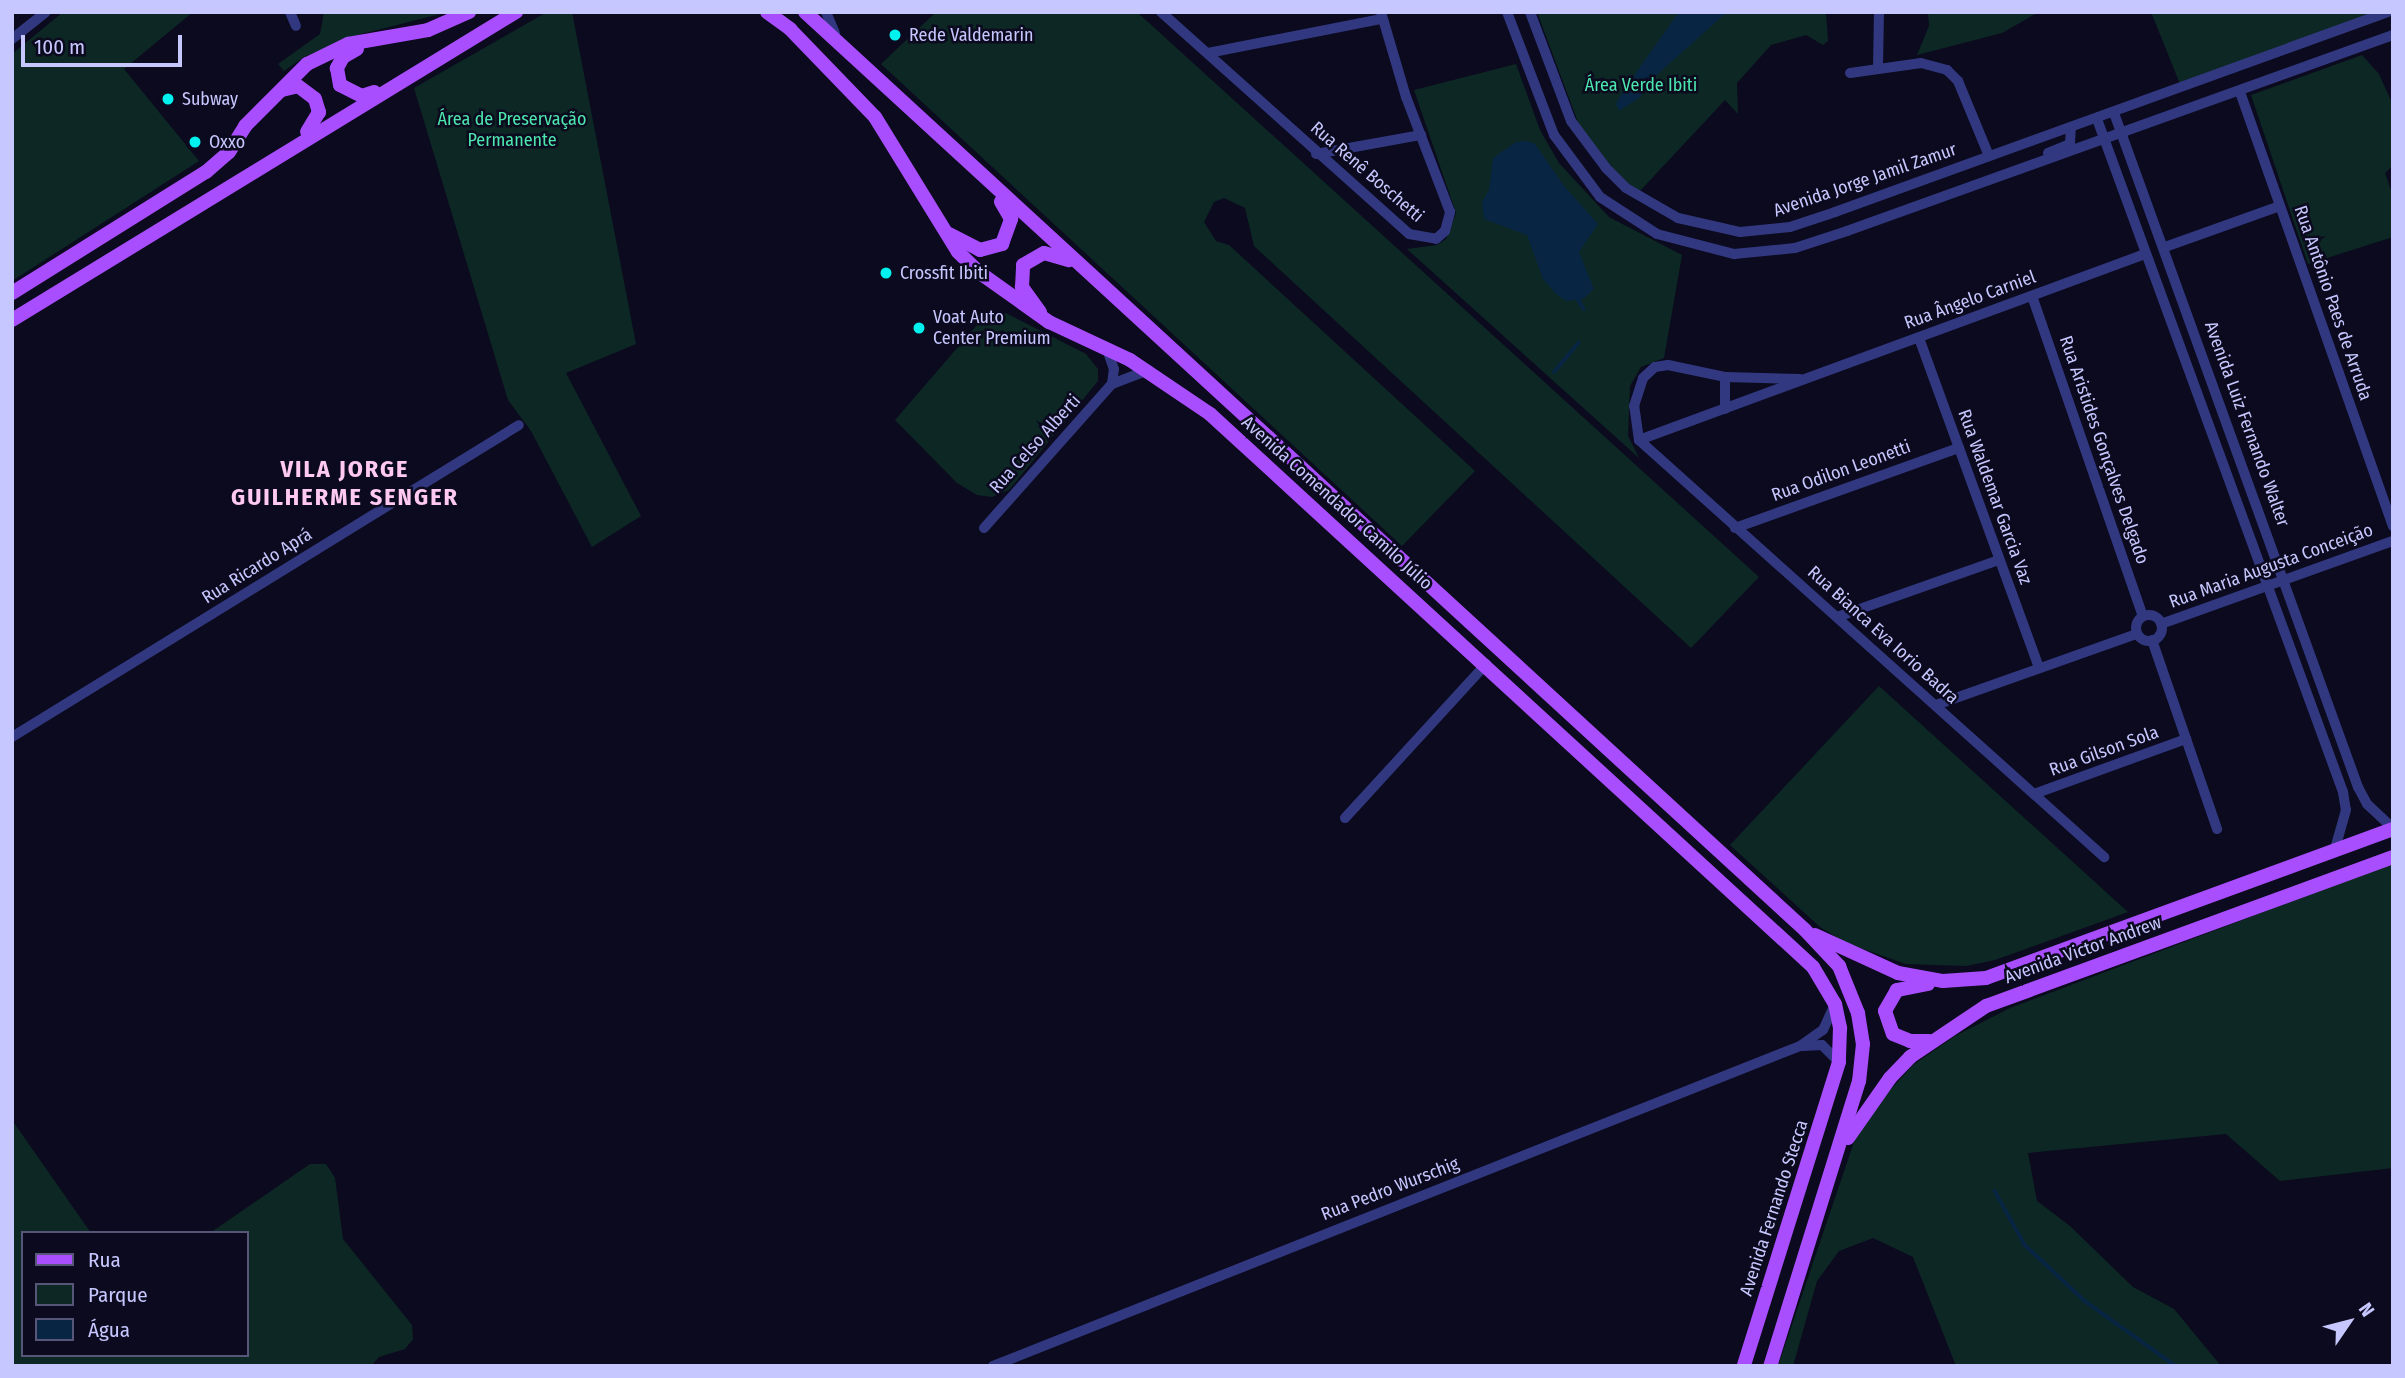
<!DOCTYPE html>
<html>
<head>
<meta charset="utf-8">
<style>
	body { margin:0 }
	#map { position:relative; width:2405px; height:1378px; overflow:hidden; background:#0b0a1e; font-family:"Fira Sans Condensed",sans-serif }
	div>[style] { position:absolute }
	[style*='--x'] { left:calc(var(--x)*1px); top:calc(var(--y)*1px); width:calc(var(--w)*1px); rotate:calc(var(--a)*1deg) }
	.green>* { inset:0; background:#0d2824 }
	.water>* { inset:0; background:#082643 }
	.stream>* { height:3.5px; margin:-1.75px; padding:0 1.75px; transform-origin:1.75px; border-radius:1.75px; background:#082643 }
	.minor>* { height:10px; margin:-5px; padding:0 5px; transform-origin:5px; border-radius:5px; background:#323880 }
	.minor>.ring { margin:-5px; padding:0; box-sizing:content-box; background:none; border:10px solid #323880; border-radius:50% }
	.major>* { height:14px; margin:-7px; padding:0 7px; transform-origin:7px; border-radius:7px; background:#a94eff }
	.dots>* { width:19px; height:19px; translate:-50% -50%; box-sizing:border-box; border:4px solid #0b0a1e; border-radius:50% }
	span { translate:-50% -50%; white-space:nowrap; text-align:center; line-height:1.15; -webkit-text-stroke:5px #0b0a1e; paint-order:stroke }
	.poi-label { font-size:18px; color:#c7c7ff }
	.left { translate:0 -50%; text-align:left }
	.park-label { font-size:18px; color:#4ce6ae }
	.street-label { font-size:18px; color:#c7c7ff }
	.district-label { font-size:24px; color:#ffc9f1; font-weight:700; letter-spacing:2px }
	.frame { position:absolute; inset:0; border:14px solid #c7c7ff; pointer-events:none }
	.legend { position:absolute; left:21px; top:1231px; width:228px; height:126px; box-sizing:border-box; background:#0b0a1e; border:2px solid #565678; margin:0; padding:9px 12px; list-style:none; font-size:21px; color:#c7c7ff }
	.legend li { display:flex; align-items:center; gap:14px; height:35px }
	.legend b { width:35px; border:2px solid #565678 }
	.north { position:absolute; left:2314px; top:1287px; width:70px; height:70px; -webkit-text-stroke:5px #0b0a1e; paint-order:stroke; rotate:55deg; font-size:19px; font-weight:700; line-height:28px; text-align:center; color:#c7c7ff }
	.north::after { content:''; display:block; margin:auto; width:24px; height:32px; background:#c7c7ff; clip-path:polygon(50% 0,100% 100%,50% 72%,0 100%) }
	.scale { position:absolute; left:21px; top:35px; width:161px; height:32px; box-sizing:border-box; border:4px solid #c7c7ff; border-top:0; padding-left:9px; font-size:21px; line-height:24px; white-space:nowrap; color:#c7c7ff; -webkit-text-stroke:5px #0b0a1e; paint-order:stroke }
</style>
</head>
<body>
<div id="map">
	<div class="green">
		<i style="clip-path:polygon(63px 12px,193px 12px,124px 69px,199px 161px,12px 281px,12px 54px)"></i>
		<i style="clip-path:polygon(324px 12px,448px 12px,361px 34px,304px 57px,284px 71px,278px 64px,320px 34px)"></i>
		<i style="clip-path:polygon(547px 12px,572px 12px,636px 344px,566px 373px,641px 516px,592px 547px,531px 431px,508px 400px,414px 88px)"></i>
		<i style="clip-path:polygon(936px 12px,1137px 12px,1759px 577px,1691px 648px,1254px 246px,1245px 208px,1224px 198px,1214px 202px,1204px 222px,1216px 241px,1229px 245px,1475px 471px,1402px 546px,881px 64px)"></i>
		<i style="clip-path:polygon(1537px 12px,1826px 12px,1828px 41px,1823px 45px,1806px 35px,1771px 45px,1737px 83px,1738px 114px,1725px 100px,1639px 192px,1610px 168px,1612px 164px,1608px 167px,1582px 133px)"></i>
		<i style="clip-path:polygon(1928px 12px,2039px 12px,2002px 33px,1917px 55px,1929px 26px)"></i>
		<i style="clip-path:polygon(2151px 12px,2374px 12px,2180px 84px)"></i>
		<i style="clip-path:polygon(2362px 55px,2379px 74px,2393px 105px,2393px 165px,2385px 173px,2393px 196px,2393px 237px,2308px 264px,2251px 95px)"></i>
		<i style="clip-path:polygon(1516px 64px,1540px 130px,1559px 163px,1609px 217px,1682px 255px,1664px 358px,1641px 367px,1630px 386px,1628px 436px,1639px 458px,1407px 249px,1437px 245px,1446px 239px,1456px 213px,1414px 90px)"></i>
		<i style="clip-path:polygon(1006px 313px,1086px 354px,1098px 369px,1098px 381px,1009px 490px,992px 497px,977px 495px,957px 483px,895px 420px,983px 318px)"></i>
		<i style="clip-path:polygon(1879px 686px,2128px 912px,1995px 960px,1966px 966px,1906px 964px,1846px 943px,1820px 927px,1730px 845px)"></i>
		<i style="clip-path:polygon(2393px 863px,2393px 1168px,2280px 1181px,2226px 1134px,2028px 1153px,2037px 1201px,2070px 1226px,2133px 1287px,2174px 1309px,2221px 1366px,1956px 1366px,1913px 1257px,1873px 1238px,1839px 1251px,1817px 1281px,1793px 1366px,1778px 1366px,1855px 1139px,1882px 1099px,1913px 1065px,1955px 1036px,2010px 1008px)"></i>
		<i style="clip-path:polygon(12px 1120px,91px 1233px,23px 1233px,23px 1355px,247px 1355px,247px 1233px,210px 1233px,310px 1164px,326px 1164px,335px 1178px,343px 1239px,412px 1325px,413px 1339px,405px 1349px,379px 1357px,371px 1366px,12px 1366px)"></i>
	</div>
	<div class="water">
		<i style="clip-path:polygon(1679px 12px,1727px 12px,1659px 73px,1639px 98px,1619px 111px,1616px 104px,1623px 91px)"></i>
		<i style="clip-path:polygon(1527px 141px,1535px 144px,1564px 186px,1598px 224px,1579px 252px,1594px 289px,1583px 299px,1566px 301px,1555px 293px,1543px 279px,1527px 235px,1484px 219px,1482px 202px,1489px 190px,1493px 158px,1516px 142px)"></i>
	</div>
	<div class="stream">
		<i style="--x:1576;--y:296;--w:15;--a:58"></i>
		<i style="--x:1554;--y:372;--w:38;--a:-50"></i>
		<i style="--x:1995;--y:1191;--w:62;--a:60.9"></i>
		<i style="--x:2025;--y:1245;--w:82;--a:43"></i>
		<i style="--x:2085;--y:1301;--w:112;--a:35.5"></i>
	</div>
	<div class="minor">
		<i style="--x:290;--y:12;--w:15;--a:67"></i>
		<i style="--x:826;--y:12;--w:23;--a:67"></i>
		<i style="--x:1161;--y:12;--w:333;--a:41.8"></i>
		<i style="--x:1409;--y:234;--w:27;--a:10"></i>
		<i style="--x:1436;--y:239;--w:12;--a:-42"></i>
		<i style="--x:1445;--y:231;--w:20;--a:-75"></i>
		<i style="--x:1450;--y:212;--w:123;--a:-110.9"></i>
		<i style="--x:1406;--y:97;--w:89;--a:-106.4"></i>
		<i style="--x:1507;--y:12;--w:132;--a:69.1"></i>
		<i style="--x:1554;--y:135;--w:77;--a:53.4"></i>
		<i style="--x:1600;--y:197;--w:68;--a:33"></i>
		<i style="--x:1657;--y:234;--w:80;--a:14.6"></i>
		<i style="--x:1734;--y:254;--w:61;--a:-5.6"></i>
		<i style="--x:1795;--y:248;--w:55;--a:-18.1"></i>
		<i style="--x:1847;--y:231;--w:580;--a:-19.75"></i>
		<i style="--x:1530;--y:12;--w:116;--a:69.4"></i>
		<i style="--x:1571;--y:121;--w:59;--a:53.3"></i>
		<i style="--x:1606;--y:168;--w:28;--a:45"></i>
		<i style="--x:1626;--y:188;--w:60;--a:30"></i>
		<i style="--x:1678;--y:218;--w:64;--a:12.7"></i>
		<i style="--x:1740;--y:232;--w:50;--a:-5.7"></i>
		<i style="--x:1790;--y:227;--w:47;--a:-18.4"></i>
		<i style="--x:1835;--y:212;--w:588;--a:-19.88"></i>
		<i style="--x:12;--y:39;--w:43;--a:-38.5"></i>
		<i style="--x:1208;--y:53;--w:177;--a:-11.1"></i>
		<i style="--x:1878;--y:68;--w:55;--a:-89"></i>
		<i style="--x:1850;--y:73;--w:72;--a:-8"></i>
		<i style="--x:1921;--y:63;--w:27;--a:15"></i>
		<i style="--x:1947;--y:70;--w:16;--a:45"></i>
		<i style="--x:1958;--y:81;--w:81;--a:67.5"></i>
		<i style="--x:2240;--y:92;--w:460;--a:70.6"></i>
		<i style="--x:2114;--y:113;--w:717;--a:70.1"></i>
		<i style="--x:2358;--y:787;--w:19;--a:62"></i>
		<i style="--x:2367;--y:804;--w:35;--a:43"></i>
		<i style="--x:2097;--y:119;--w:717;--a:69.92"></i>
		<i style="--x:2343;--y:792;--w:18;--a:81"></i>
		<i style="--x:2346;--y:810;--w:44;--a:105.9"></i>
		<i style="--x:2048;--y:153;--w:24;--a:-22"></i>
		<i style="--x:2070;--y:144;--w:17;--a:-87"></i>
		<i style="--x:1316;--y:154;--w:107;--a:-10.3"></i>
		<i style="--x:2165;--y:247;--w:122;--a:-19.6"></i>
		<i style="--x:2032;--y:296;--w:339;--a:70.9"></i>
		<i style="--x:1919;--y:338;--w:351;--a:70"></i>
		<i style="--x:1107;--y:349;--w:21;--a:71"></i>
		<i style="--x:1114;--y:369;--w:15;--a:98"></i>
		<i style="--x:1725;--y:377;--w:32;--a:90"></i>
		<i style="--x:1639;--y:440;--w:625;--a:41.88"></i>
		<i style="--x:1639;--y:440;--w:539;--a:-20.18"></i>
		<i style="--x:1639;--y:440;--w:34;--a:-98"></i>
		<i style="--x:1634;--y:406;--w:29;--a:-72"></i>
		<i style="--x:1643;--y:378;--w:16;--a:-43"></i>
		<i style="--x:1655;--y:367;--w:13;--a:-9"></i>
		<i style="--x:1668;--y:365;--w:58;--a:11.9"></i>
		<i style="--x:1725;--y:377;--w:75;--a:1.5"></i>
		<i style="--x:984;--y:528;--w:193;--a:-48.4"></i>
		<i style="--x:1112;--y:384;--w:39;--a:-21"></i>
		<i style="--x:1735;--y:528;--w:238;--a:-19.7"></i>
		<i class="ring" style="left:2136px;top:615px;width:16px;height:16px"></i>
		<i style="--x:1837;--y:617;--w:172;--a:-19.4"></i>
		<i style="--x:2161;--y:624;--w:246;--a:-19.7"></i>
		<i style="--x:2152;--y:640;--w:200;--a:71"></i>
		<i style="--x:1936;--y:705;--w:213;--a:-19.5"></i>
		<i style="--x:12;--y:737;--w:595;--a:-31.61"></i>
		<i style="--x:2034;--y:794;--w:162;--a:-19.9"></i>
		<i style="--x:1345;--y:818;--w:209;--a:-47.5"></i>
		<i style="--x:1803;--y:1046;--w:19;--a:-3"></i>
		<i style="--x:1822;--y:1045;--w:24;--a:45"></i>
		<i style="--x:993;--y:1366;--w:868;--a:-21.63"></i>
		<i style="--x:1800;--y:1046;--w:28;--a:-35"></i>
		<i style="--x:1823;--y:1030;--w:29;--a:-65"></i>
	</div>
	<div class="major">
		<i style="--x:767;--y:12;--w:29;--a:36"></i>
		<i style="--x:790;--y:29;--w:122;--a:46"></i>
		<i style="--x:875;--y:117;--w:158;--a:58.4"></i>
		<i style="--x:958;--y:252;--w:30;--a:44"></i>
		<i style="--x:980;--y:273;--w:85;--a:35.4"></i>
		<i style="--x:1049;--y:322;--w:89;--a:25.1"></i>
		<i style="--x:1130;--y:360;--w:97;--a:34"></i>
		<i style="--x:1210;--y:414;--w:818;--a:42.52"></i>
		<i style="--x:1813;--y:967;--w:43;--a:59.3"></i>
		<i style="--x:1835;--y:1004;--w:25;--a:78"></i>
		<i style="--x:1840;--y:1028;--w:34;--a:92"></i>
		<i style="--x:1839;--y:1062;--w:318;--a:107.4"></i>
		<i style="--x:805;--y:12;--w:1357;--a:42.55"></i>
		<i style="--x:1805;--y:930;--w:50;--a:46.6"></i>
		<i style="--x:1839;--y:966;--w:51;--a:68"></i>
		<i style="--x:1858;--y:1013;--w:31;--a:81"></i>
		<i style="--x:1863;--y:1044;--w:37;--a:96"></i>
		<i style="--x:1859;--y:1081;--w:299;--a:107.3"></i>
		<i style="--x:357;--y:49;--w:16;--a:150"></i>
		<i style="--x:343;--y:57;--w:13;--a:119"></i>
		<i style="--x:337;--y:68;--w:17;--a:80"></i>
		<i style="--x:340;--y:85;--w:25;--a:27"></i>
		<i style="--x:362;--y:96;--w:13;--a:-18"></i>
		<i style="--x:282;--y:90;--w:16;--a:-14"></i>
		<i style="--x:298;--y:86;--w:21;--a:37"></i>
		<i style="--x:315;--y:99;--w:14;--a:73"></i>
		<i style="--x:319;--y:112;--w:23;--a:121"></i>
		<i style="--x:949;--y:234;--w:35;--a:27"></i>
		<i style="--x:980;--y:250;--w:23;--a:-15"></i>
		<i style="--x:1002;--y:244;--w:27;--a:-70"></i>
		<i style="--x:1011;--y:219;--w:20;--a:-120"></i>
		<i style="--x:12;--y:293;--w:229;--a:-32"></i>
		<i style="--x:206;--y:172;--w:30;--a:-41"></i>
		<i style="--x:229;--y:152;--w:31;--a:-58"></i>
		<i style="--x:245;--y:126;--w:88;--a:-45"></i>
		<i style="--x:307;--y:64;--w:46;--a:-26"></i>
		<i style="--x:348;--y:44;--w:81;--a:-9.9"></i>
		<i style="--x:428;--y:30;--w:45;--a:-23.7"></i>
		<i style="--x:1040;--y:312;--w:31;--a:-126"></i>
		<i style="--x:1022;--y:287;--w:22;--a:-87"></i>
		<i style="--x:1023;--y:265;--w:24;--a:-30"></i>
		<i style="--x:1044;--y:253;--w:26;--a:16"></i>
		<i style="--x:12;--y:320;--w:591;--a:-31.43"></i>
		<i style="--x:1815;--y:935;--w:91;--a:24.6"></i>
		<i style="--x:1898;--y:973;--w:46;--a:10.1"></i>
		<i style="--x:1943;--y:981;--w:43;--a:-4"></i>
		<i style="--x:1986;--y:978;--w:433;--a:-20.1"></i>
		<i style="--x:1928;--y:984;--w:32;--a:169"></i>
		<i style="--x:1897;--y:990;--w:24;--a:120"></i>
		<i style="--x:1885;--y:1011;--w:24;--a:71"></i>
		<i style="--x:1893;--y:1034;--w:18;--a:22"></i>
		<i style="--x:1910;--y:1041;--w:19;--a:0"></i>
		<i style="--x:1848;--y:1138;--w:73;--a:-55"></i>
		<i style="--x:1890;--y:1078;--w:29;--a:-46"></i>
		<i style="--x:1910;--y:1057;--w:92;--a:-33.9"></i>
		<i style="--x:1986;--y:1006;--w:433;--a:-20.1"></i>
	</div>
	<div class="dots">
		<i style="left:895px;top:35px;background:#00f2ef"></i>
		<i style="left:168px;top:99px;background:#00f2ef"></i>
		<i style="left:195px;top:142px;background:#00f2ef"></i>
		<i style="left:886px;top:273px;background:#00f2ef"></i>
		<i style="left:919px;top:328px;background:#00f2ef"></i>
	</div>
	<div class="poi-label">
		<span class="left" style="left:909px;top:35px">Rede Valdemarin</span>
		<span class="left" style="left:182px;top:99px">Subway</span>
		<span class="left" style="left:209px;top:142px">Oxxo</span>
		<span class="left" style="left:900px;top:273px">Crossfit Ibiti</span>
		<span class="left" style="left:933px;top:328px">Voat Auto<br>Center Premium</span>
	</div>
	<div class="park-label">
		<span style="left:1641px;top:85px">Área Verde Ibiti</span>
		<span style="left:512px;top:130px">Área de Preservação<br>Permanente</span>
	</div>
	<div class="street-label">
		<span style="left:1367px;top:172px;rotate:41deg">Rua Renê Boschetti</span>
		<span style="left:1865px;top:180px;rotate:-19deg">Avenida Jorge Jamil Zamur</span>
		<span style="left:1970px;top:300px;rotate:-20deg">Rua Ângelo Carniel</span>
		<span style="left:2333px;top:303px;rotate:71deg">Rua Antônio Paes de Arruda</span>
		<span style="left:2247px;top:424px;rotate:70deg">Avenida Luiz Fernando Walter</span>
		<span style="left:1035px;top:444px;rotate:-48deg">Rua Celso Alberti</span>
		<span style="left:2104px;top:450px;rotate:71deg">Rua Aristides Gonçalves Delgado</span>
		<span style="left:1841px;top:471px;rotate:-20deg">Rua Odilon Leonetti</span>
		<span style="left:1995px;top:497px;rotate:70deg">Rua Waldemar Garcia Vaz</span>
		<span style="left:1337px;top:503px;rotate:42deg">Avenida Comendador Camilo Júlio</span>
		<span style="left:257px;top:566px;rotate:-32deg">Rua Ricardo Aprá</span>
		<span style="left:2271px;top:566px;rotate:-20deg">Rua Maria Augusta Conceição</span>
		<span style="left:1883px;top:635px;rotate:42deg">Rua Bianca Eva Iorio Badra</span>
		<span style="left:2104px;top:751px;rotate:-20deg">Rua Gilson Sola</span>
		<span style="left:2083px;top:950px;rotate:-20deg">Avenida Victor Andrew</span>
		<span style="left:1390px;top:1189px;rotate:-21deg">Rua Pedro Wurschig</span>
		<span style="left:1774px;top:1208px;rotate:-72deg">Avenida Fernando Stecca</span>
	</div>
	<div class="district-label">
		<span style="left:345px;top:484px">VILA JORGE<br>GUILHERME SENGER</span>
	</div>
	<div class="frame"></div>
	<ul class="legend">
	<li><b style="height:9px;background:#a94eff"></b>Rua</li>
	<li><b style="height:19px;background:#0d2824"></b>Parque</li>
	<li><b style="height:19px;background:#082643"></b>Água</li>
	</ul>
	<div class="north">N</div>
	<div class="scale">100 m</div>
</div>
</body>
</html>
